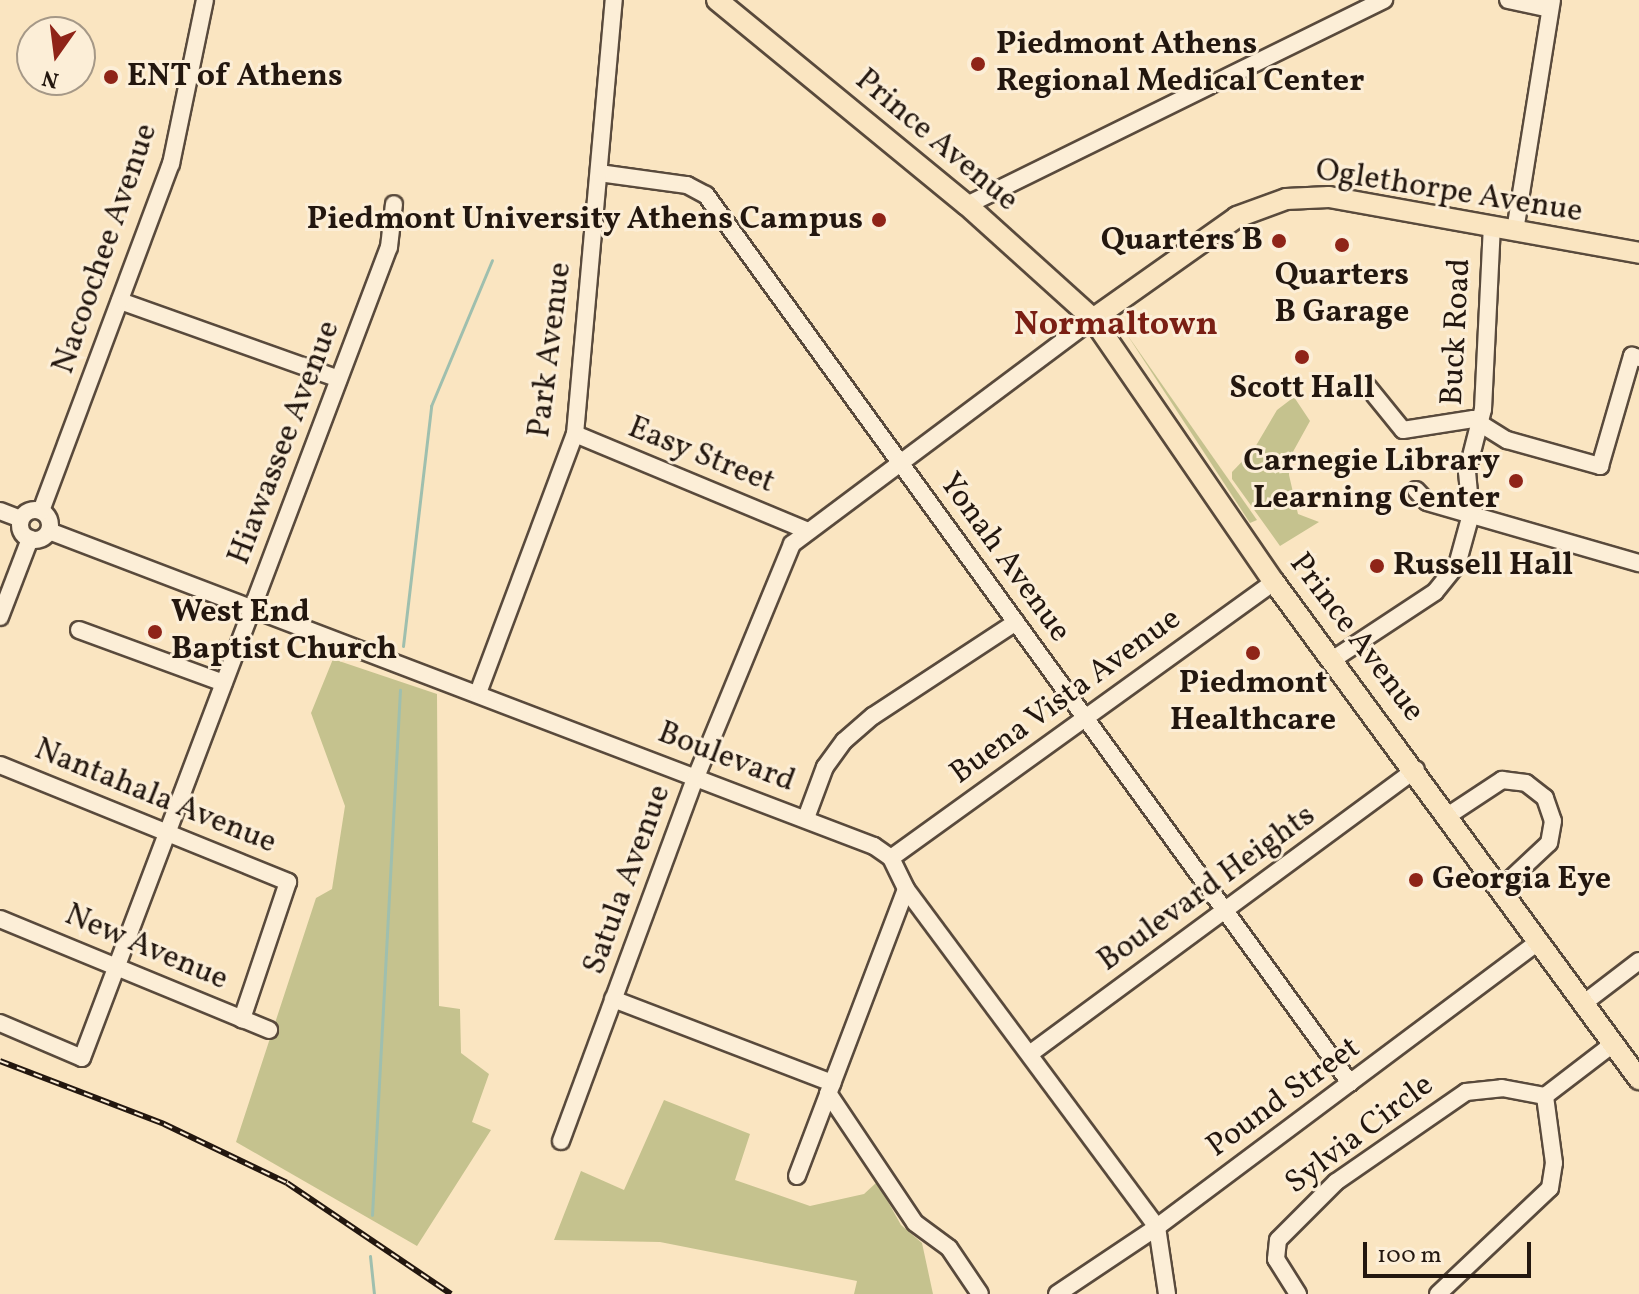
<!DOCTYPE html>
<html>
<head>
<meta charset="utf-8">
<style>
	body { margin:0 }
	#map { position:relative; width:1639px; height:1294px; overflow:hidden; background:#fae5c1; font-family:Vollkorn,serif }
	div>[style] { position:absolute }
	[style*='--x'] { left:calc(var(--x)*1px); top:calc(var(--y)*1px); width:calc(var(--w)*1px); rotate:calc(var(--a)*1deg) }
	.green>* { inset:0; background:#c5c28e }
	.stream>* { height:3px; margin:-1.5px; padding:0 1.5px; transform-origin:1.5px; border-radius:1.5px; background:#9fbfae }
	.roads { filter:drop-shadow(2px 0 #594a3c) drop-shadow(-2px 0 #594a3c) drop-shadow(0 2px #594a3c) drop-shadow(0 -2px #594a3c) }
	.minor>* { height:16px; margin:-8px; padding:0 8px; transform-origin:8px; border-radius:8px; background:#fceed7 }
	.minor>.ring { margin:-8px; padding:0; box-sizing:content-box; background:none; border:16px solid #fceed7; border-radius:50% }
	.major>* { height:20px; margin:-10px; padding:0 10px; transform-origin:10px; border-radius:10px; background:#fae5c1 }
	.rail>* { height:6px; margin-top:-3px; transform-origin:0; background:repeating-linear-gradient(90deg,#fceed7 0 9px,#23170f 0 18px); box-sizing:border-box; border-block:2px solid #23170f }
	.dots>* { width:22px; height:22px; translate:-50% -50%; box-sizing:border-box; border:4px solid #fceed7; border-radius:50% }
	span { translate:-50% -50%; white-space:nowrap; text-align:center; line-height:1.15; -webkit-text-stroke:6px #fceed7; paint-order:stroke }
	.poi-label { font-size:32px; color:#23170f; font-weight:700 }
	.left { translate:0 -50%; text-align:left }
	.right { translate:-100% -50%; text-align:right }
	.street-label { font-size:32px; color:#23170f }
	.neighbourhood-label { font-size:34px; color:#7a1f14; font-weight:700 }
	.north { position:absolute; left:16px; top:16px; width:80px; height:80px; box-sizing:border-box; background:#fceed7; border:2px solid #a59887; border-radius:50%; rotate:194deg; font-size:22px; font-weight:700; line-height:32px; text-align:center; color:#23170f }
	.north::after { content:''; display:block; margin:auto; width:28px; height:36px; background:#8f2418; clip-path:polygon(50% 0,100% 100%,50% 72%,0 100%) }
	.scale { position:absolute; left:1363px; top:1242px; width:168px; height:36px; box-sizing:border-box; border:4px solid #23170f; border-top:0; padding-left:10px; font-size:24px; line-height:28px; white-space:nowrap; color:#23170f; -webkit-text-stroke:6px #fceed7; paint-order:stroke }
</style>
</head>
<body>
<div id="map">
	<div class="green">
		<i style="clip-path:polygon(1126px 333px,1229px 480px,1257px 520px,1250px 523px)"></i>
		<i style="clip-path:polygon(1294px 397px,1310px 421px,1289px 459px,1289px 475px,1298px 514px,1319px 522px,1280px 546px,1232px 479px,1232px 472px,1254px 449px,1277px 410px)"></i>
		<i style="clip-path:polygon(333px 659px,437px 694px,439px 1006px,460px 1009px,461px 1053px,489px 1074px,472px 1122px,491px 1130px,417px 1246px,236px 1142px,316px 898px,332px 889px,345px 806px,311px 713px)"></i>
		<i style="clip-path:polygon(664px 1100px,750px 1134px,735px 1180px,810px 1206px,864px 1194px,877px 1182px,901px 1225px,922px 1243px,933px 1294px,854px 1294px,857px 1281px,660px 1242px,554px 1240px,581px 1171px,624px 1190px)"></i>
	</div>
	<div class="stream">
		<i style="--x:403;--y:646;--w:242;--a:-83.3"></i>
		<i style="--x:431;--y:406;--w:158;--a:-67.3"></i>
		<i style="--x:372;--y:1215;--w:526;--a:-86.95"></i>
		<i style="--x:370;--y:1256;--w:38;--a:84"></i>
	</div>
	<div class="roads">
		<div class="minor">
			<i style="--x:1508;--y:0;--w:43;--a:12.1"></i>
			<i style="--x:599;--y:173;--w:89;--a:7.8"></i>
			<i style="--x:687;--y:185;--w:21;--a:28"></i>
			<i style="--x:706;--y:195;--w:1097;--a:54.05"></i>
			<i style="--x:967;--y:205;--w:465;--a:-26.2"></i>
			<i style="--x:1515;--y:231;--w:234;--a:-80.9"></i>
			<i style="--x:120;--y:301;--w:232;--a:19.6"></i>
			<i style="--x:1368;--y:387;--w:55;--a:50.9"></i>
			<i style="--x:1403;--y:430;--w:71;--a:-8.9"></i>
			<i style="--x:1473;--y:419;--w:40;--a:32"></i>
			<i style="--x:1507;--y:440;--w:97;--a:15.6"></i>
			<i style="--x:1600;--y:466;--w:115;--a:-73.8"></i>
			<i style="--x:1632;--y:356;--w:7;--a:16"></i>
			<i style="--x:575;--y:434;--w:250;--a:22.6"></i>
			<i style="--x:1416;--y:490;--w:16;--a:47"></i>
			<i style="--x:1427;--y:502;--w:221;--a:16.1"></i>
			<i class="ring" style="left:20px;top:510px;width:14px;height:14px"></i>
			<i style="--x:0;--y:511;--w:22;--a:21"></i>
			<i style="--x:41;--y:511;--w:371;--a:-69.5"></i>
			<i style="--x:171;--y:164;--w:167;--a:-78.3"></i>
			<i style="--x:49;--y:531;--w:883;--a:20.9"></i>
			<i style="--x:874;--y:846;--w:21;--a:35"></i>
			<i style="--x:891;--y:858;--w:34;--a:64"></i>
			<i style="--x:906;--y:889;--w:421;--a:53.4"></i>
			<i style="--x:1157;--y:1227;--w:68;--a:81.5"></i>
			<i style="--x:0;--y:617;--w:84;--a:-69"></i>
			<i style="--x:79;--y:630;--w:154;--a:20.1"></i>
			<i style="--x:1332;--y:660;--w:123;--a:-33.4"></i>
			<i style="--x:1435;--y:592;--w:35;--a:-51"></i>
			<i style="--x:1457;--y:565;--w:53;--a:-74.6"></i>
			<i style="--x:1471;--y:514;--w:42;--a:-95.4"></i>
			<i style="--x:1467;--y:472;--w:65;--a:-75.7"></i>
			<i style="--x:1483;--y:409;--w:182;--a:-87.2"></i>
			<i style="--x:478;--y:693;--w:277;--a:-69.5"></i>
			<i style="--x:575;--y:434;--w:436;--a:-84.9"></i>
			<i style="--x:0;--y:765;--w:311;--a:22.1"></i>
			<i style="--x:288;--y:882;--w:145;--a:108.6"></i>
			<i style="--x:1449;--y:815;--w:64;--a:-33.4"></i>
			<i style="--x:1502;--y:780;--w:24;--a:7"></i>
			<i style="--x:1526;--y:783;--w:24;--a:38"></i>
			<i style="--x:1545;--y:798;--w:24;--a:71"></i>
			<i style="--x:1553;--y:821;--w:22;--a:100"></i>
			<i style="--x:1549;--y:843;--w:64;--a:136.9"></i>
			<i style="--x:806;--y:818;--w:54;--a:-69.6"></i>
			<i style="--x:825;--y:767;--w:32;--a:-54"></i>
			<i style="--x:844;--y:741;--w:38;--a:-41"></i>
			<i style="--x:873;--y:716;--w:171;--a:-33.3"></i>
			<i style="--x:891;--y:858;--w:472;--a:-35.8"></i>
			<i style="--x:0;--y:919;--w:291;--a:22.4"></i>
			<i style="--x:613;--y:999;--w:235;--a:21"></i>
			<i style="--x:1584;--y:1003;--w:69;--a:-37.4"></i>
			<i style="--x:0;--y:1023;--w:89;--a:23.1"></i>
			<i style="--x:82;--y:1058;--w:867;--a:-69.27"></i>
			<i style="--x:389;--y:247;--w:43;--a:-83.4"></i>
			<i style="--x:1031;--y:1053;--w:478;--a:-36.4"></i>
			<i style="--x:828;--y:1093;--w:156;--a:56.2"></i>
			<i style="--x:915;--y:1223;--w:42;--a:36.3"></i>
			<i style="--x:949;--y:1248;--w:55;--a:56"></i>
			<i style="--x:1545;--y:1096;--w:87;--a:-37.5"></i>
			<i style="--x:561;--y:1141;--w:388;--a:-69.7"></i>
			<i style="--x:696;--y:777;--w:252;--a:-67.6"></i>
			<i style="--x:792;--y:544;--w:376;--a:-36.8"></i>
			<i style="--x:797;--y:1176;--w:307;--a:-69.2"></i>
			<i style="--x:1057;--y:1294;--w:120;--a:-33.8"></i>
			<i style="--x:1157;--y:1227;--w:478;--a:-36.8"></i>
			<i style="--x:1298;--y:1294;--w:41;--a:-122.2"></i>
			<i style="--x:1276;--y:1259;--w:19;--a:-84"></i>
			<i style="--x:1278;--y:1240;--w:82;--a:-45"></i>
			<i style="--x:1336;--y:1182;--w:158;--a:-34.7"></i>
			<i style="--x:1466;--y:1092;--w:36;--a:-6"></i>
			<i style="--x:1502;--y:1088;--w:44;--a:10.5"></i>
			<i style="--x:1438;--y:1294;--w:154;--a:-43.4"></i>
			<i style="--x:1550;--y:1188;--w:25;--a:-81"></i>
			<i style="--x:1554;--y:1163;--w:68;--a:-97.7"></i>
		</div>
		<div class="major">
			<i style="--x:717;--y:0;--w:323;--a:39.4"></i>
			<i style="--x:967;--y:205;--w:170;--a:42.1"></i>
			<i style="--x:1093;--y:319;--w:319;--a:55.5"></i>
			<i style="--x:1274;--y:582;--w:617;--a:53.71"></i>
			<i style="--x:1093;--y:319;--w:176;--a:-35.3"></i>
			<i style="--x:1237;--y:217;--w:52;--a:-20.2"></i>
			<i style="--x:1286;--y:199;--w:43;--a:-2.7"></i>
			<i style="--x:1329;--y:197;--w:315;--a:10.2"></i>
		</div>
	</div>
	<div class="rail">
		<i style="--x:0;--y:1061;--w:176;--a:21"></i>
		<i style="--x:164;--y:1124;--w:136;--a:25.6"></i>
		<i style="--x:287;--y:1183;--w:198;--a:34.1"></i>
	</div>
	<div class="dots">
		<i style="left:978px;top:64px;background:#8f2418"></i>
		<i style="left:111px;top:77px;background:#8f2418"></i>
		<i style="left:879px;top:220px;background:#8f2418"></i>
		<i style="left:1279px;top:241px;background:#8f2418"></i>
		<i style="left:1342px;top:245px;background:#8f2418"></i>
		<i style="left:1302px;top:357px;background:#8f2418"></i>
		<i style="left:1516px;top:481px;background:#8f2418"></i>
		<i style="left:1377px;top:566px;background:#8f2418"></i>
		<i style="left:155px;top:632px;background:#8f2418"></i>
		<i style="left:1253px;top:653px;background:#8f2418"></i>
		<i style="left:1416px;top:880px;background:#8f2418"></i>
	</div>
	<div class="poi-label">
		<span class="left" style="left:996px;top:64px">Piedmont Athens<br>Regional Medical Center</span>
		<span class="left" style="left:127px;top:77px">ENT of Athens</span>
		<span class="right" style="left:863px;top:220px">Piedmont University Athens Campus</span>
		<span class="right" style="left:1263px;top:241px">Quarters B</span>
		<span style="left:1342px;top:295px">Quarters<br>B Garage</span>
		<span style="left:1302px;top:389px">Scott Hall</span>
		<span class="right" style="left:1500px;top:481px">Carnegie Library<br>Learning Center</span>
		<span class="left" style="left:1393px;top:566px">Russell Hall</span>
		<span class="left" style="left:171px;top:632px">West End<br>Baptist Church</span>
		<span style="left:1253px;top:703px">Piedmont<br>Healthcare</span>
		<span class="left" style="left:1432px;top:880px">Georgia Eye</span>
	</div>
	<div class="street-label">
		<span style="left:936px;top:141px;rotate:40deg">Prince Avenue</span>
		<span style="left:1449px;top:192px;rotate:9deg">Oglethorpe Avenue</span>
		<span style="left:106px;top:249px;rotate:-71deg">Nacoochee Avenue</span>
		<span style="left:1457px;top:332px;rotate:-87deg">Buck Road</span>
		<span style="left:551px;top:350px;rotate:-83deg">Park Avenue</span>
		<span style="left:285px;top:443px;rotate:-69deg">Hiawassee Avenue</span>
		<span style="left:701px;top:456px;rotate:22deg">Easy Street</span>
		<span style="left:1004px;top:558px;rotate:54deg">Yonah Avenue</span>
		<span style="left:1356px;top:638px;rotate:53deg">Prince Avenue</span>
		<span style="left:1066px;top:697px;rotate:-36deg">Buena Vista Avenue</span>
		<span style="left:726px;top:758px;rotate:21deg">Boulevard</span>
		<span style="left:155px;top:797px;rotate:22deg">Nantahala Avenue</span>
		<span style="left:628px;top:880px;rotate:-70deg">Satula Avenue</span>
		<span style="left:1207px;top:889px;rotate:-36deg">Boulevard Heights</span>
		<span style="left:146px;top:948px;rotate:23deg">New Avenue</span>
		<span style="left:1284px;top:1098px;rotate:-36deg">Pound Street</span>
		<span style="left:1360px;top:1135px;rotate:-37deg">Sylvia Circle</span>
	</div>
	<div class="neighbourhood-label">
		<span style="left:1116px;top:326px">Normaltown</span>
	</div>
	<div class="north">N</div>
	<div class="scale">100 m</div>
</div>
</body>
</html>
